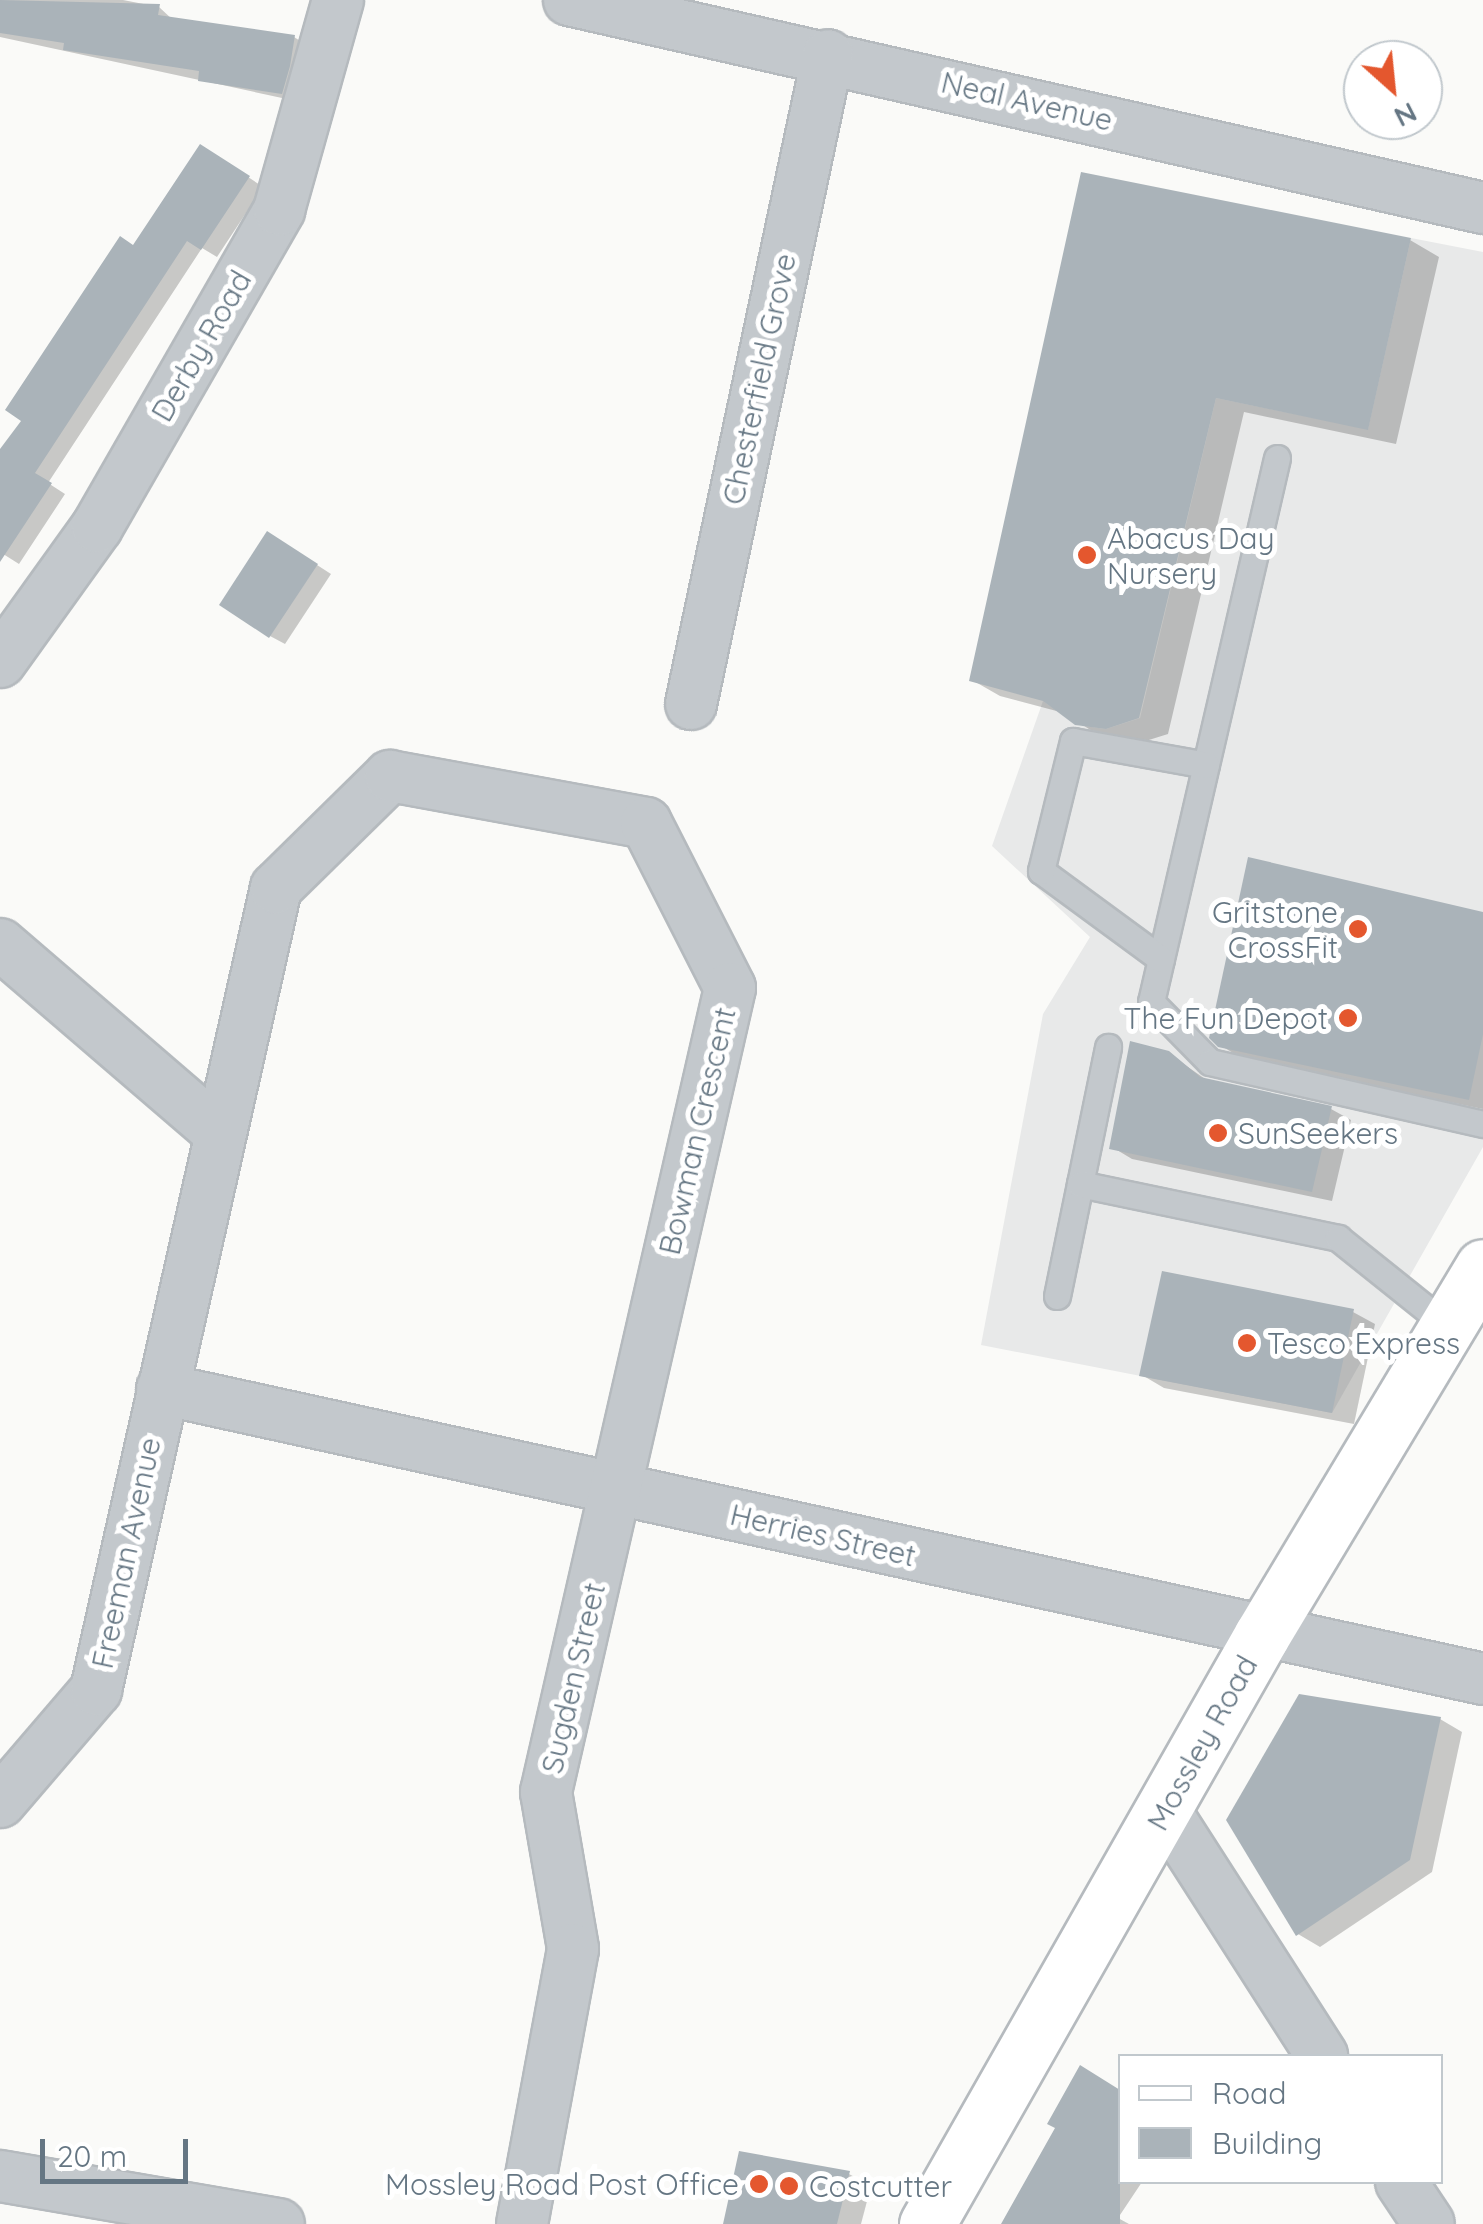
<!DOCTYPE html>
<html>
<head>
<meta charset="utf-8">
<style>
	body { margin:0 }
	#map { position:relative; width:1483px; height:2224px; overflow:hidden; background:#fafaf8; font-family:Quicksand,sans-serif }
	div>[style] { position:absolute }
	[style*='--x'] { left:calc(var(--x)*1px); top:calc(var(--y)*1px); width:calc(var(--w)*1px); rotate:calc(var(--a)*1deg) }
	.built>* { inset:0; background:#e8e9e9 }
	.shadow>* { inset:0; background:#0003 }
	.building>* { inset:0; background:#aab3b9 }
	.roads { filter:drop-shadow(2px 0 #b5babe) drop-shadow(-2px 0 #b5babe) drop-shadow(0 2px #b5babe) drop-shadow(0 -2px #b5babe) }
	.service>* { height:25px; margin:-12.5px; padding:0 12.5px; transform-origin:12.5px; border-radius:12.5px; background:#c3c8cc }
	.minor>* { height:50px; margin:-25px; padding:0 25px; transform-origin:25px; border-radius:25px; background:#c3c8cc }
	.primary>* { height:55px; margin:-27.5px; padding:0 27.5px; transform-origin:27.5px; border-radius:27.5px; background:#fff }
	.dots>* { width:28px; height:28px; translate:-50% -50%; box-sizing:border-box; border:5px solid #fff; border-radius:50% }
	span { translate:-50% -50%; white-space:nowrap; text-align:center; line-height:1.15; -webkit-text-stroke:10px #fff; paint-order:stroke }
	.street-label { font-size:30px; color:#657683 }
	.poi-label { font-size:30px; color:#657683 }
	.left { translate:0 -50%; text-align:left }
	.right { translate:-100% -50%; text-align:right }
	.legend { position:absolute; left:1118px; top:2054px; width:325px; height:130px; box-sizing:border-box; background:#fff; border:2px solid #c1c8cd; margin:0; padding:12px 18px; list-style:none; font-size:30px; color:#657683 }
	.legend li { display:flex; align-items:center; gap:20px; height:50px }
	.legend b { width:50px; border:2px solid #c1c8cd }
	.north { position:absolute; left:1343px; top:40px; width:100px; height:100px; box-sizing:border-box; background:#fff; border:2px solid #c1c8cd; border-radius:50%; rotate:153deg; font-size:28px; font-weight:700; line-height:40px; text-align:center; color:#657683 }
	.north::after { content:''; display:block; margin:auto; width:35px; height:45px; background:#e4572e; clip-path:polygon(50% 0,100% 100%,50% 72%,0 100%) }
	.scale { position:absolute; left:40px; top:2139px; width:148px; height:45px; box-sizing:border-box; border:5px solid #657683; border-top:0; padding-left:12px; font-size:30px; line-height:35px; white-space:nowrap; color:#657683; -webkit-text-stroke:8px #fff; paint-order:stroke }
</style>
</head>
<body>
<div id="map">
	<div class="built">
		<i style="clip-path:polygon(1411px 238px,1483px 252px,1483px 1147px,1332px 1413px,981px 1345px,1043px 1014px,1090px 937px,992px 846px,1043px 701px,1076px 725px,1106px 729px,1140px 718px,1216px 398px,1368px 429px)"></i>
	</div>
	<div class="shadow">
		<i style="clip-path:polygon(0 0,123px 0,159px 7px,173px 20px,294px 37px,308px 46px,296px 101px,0 37px)"></i>
		<i style="clip-path:polygon(215px 155px,263px 187px,217px 257px,202px 248px,48px 483px,65px 494px,19px 564px,0 552px,0 458px)"></i>
		<i style="clip-path:polygon(1083px 175px,1410px 240px,1439px 257px,1396px 444px,1244px 412px,1168px 734px,1136px 744px,1106px 740px,1064px 713px,1000px 696px,972px 680px)"></i>
		<i style="clip-path:polygon(283px 543px,331px 574px,285px 644px,270px 636px)"></i>
		<i style="clip-path:polygon(1483px 914px,1483px 1109px,1243px 1059px,1220px 1045px)"></i>
		<i style="clip-path:polygon(1168px 1053px,1208px 1081px,1331px 1109px,1351px 1120px,1332px 1201px,1132px 1159px,1112px 1147px)"></i>
		<i style="clip-path:polygon(1353px 1312px,1375px 1324px,1354px 1424px,1164px 1388px,1142px 1375px)"></i>
		<i style="clip-path:polygon(1440px 1719px,1462px 1732px,1432px 1872px,1320px 1947px,1298px 1934px)"></i>
		<i style="clip-path:polygon(1081px 2068px,1120px 2092px,1120px 2182px,1142px 2182px,1118px 2218px,1129px 2224px,1004px 2224px,1058px 2127px)"></i>
		<i style="clip-path:polygon(849px 2174px,871px 2186px,861px 2224px,725px 2224px)"></i>
	</div>
	<div class="building">
		<i style="clip-path:polygon(0 0,160px 4px,158px 15px,295px 35px,290px 66px,282px 94px,198px 81px,199px 71px,63px 50px,64px 43px,0 33px)"></i>
		<i style="clip-path:polygon(200px 144px,250px 176px,201px 250px,187px 241px,35px 473px,52px 483px,0 562px,0 449px,21px 421px,5px 410px,120px 236px,133px 245px)"></i>
		<i style="clip-path:polygon(1081px 172px,1411px 238px,1368px 430px,1216px 398px,1139px 718px,1106px 729px,1075px 725px,1043px 701px,969px 681px)"></i>
		<i style="clip-path:polygon(267px 531px,318px 564px,269px 638px,219px 605px)"></i>
		<i style="clip-path:polygon(1248px 857px,1483px 912px,1483px 1034px,1469px 1100px,1218px 1047px,1209px 1038px)"></i>
		<i style="clip-path:polygon(1130px 1041px,1169px 1051px,1200px 1077px,1332px 1106px,1312px 1192px,1109px 1149px)"></i>
		<i style="clip-path:polygon(1162px 1271px,1354px 1309px,1332px 1413px,1139px 1376px)"></i>
		<i style="clip-path:polygon(1299px 1694px,1441px 1717px,1410px 1860px,1296px 1936px,1226px 1820px)"></i>
		<i style="clip-path:polygon(1080px 2065px,1120px 2090px,1120px 2224px,1001px 2224px,1055px 2128px,1047px 2124px)"></i>
		<i style="clip-path:polygon(739px 2151px,850px 2171px,837px 2224px,723px 2224px)"></i>
	</div>
	<div class="roads">
		<div class="service">
			<i style="--x:1277;--y:458;--w:558;--a:103.04"></i>
			<i style="--x:1151;--y:1002;--w:84;--a:45.5"></i>
			<i style="--x:1210;--y:1062;--w:280;--a:12.8"></i>
			<i style="--x:1161;--y:959;--w:149;--a:-143.7"></i>
			<i style="--x:1041;--y:871;--w:134;--a:-76.2"></i>
			<i style="--x:1073;--y:741;--w:135;--a:10.2"></i>
			<i style="--x:1080;--y:1184;--w:140;--a:-78.4"></i>
			<i style="--x:1057;--y:1296;--w:114;--a:-78.4"></i>
			<i style="--x:1080;--y:1184;--w:264;--a:11.8"></i>
			<i style="--x:1338;--y:1238;--w:141;--a:38.7"></i>
		</div>
		<div class="minor">
			<i style="--x:569;--y:0;--w:937;--a:12.82"></i>
			<i style="--x:0;--y:662;--w:166;--a:-54.3"></i>
			<i style="--x:97;--y:527;--w:366;--a:-60.1"></i>
			<i style="--x:279;--y:210;--w:218;--a:-74.3"></i>
			<i style="--x:691;--y:704;--w:663;--a:-78.08"></i>
			<i style="--x:0;--y:944;--w:290;--a:40.7"></i>
			<i style="--x:162;--y:1389;--w:1352;--a:12.38"></i>
			<i style="--x:0;--y:1802;--w:148;--a:-49.4"></i>
			<i style="--x:96;--y:1690;--w:822;--a:-77.35"></i>
			<i style="--x:276;--y:888;--w:160;--a:-44.5"></i>
			<i style="--x:390;--y:776;--w:260;--a:10.4"></i>
			<i style="--x:646;--y:823;--w:185;--a:63"></i>
			<i style="--x:730;--y:988;--w:825;--a:102.89"></i>
			<i style="--x:546;--y:1792;--w:159;--a:80.2"></i>
			<i style="--x:573;--y:1949;--w:280;--a:100.5"></i>
			<i style="--x:1165;--y:1811;--w:291;--a:57.3"></i>
			<i style="--x:0;--y:2176;--w:283;--a:9.8"></i>
			<i style="--x:1401;--y:2182;--w:50;--a:56.3"></i>
		</div>
		<div class="primary">
			<i style="--x:927;--y:2224;--w:678;--a:-60.37"></i>
			<i style="--x:1262;--y:1635;--w:429;--a:-59"></i>
		</div>
	</div>
	<div class="dots">
		<i style="left:1087px;top:555px;background:#e4572e"></i>
		<i style="left:1358px;top:929px;background:#e4572e"></i>
		<i style="left:1348px;top:1018px;background:#e4572e"></i>
		<i style="left:1218px;top:1133px;background:#e4572e"></i>
		<i style="left:1247px;top:1343px;background:#e4572e"></i>
		<i style="left:759px;top:2184px;background:#e4572e"></i>
		<i style="left:789px;top:2186px;background:#e4572e"></i>
	</div>
	<div class="street-label">
		<span style="left:1027px;top:101px;rotate:13deg">Neal Avenue</span>
		<span style="left:201px;top:346px;rotate:-60deg">Derby Road</span>
		<span style="left:759px;top:379px;rotate:-78deg">Chesterfield Grove</span>
		<span style="left:697px;top:1131px;rotate:-77deg">Bowman Crescent</span>
		<span style="left:823px;top:1535px;rotate:13deg">Herries Street</span>
		<span style="left:126px;top:1553px;rotate:-78deg">Freeman Avenue</span>
		<span style="left:573px;top:1678px;rotate:-77deg">Sugden Street</span>
		<span style="left:1202px;top:1743px;rotate:-61deg">Mossley Road</span>
	</div>
	<div class="poi-label">
		<span class="left" style="left:1107px;top:555px">Abacus Day<br>Nursery</span>
		<span class="right" style="left:1338px;top:929px">Gritstone<br>CrossFit</span>
		<span class="right" style="left:1328px;top:1018px">The Fun Depot</span>
		<span class="left" style="left:1238px;top:1133px">SunSeekers</span>
		<span class="left" style="left:1267px;top:1343px">Tesco Express</span>
		<span class="right" style="left:739px;top:2184px">Mossley Road Post Office</span>
		<span class="left" style="left:809px;top:2186px">Costcutter</span>
	</div>
	<ul class="legend">
	<li><b style="height:12px;background:#fff"></b>Road</li>
	<li><b style="height:28px;background:#aab3b9"></b>Building</li>
	</ul>
	<div class="north">N</div>
	<div class="scale">20 m</div>
</div>
</body>
</html>
